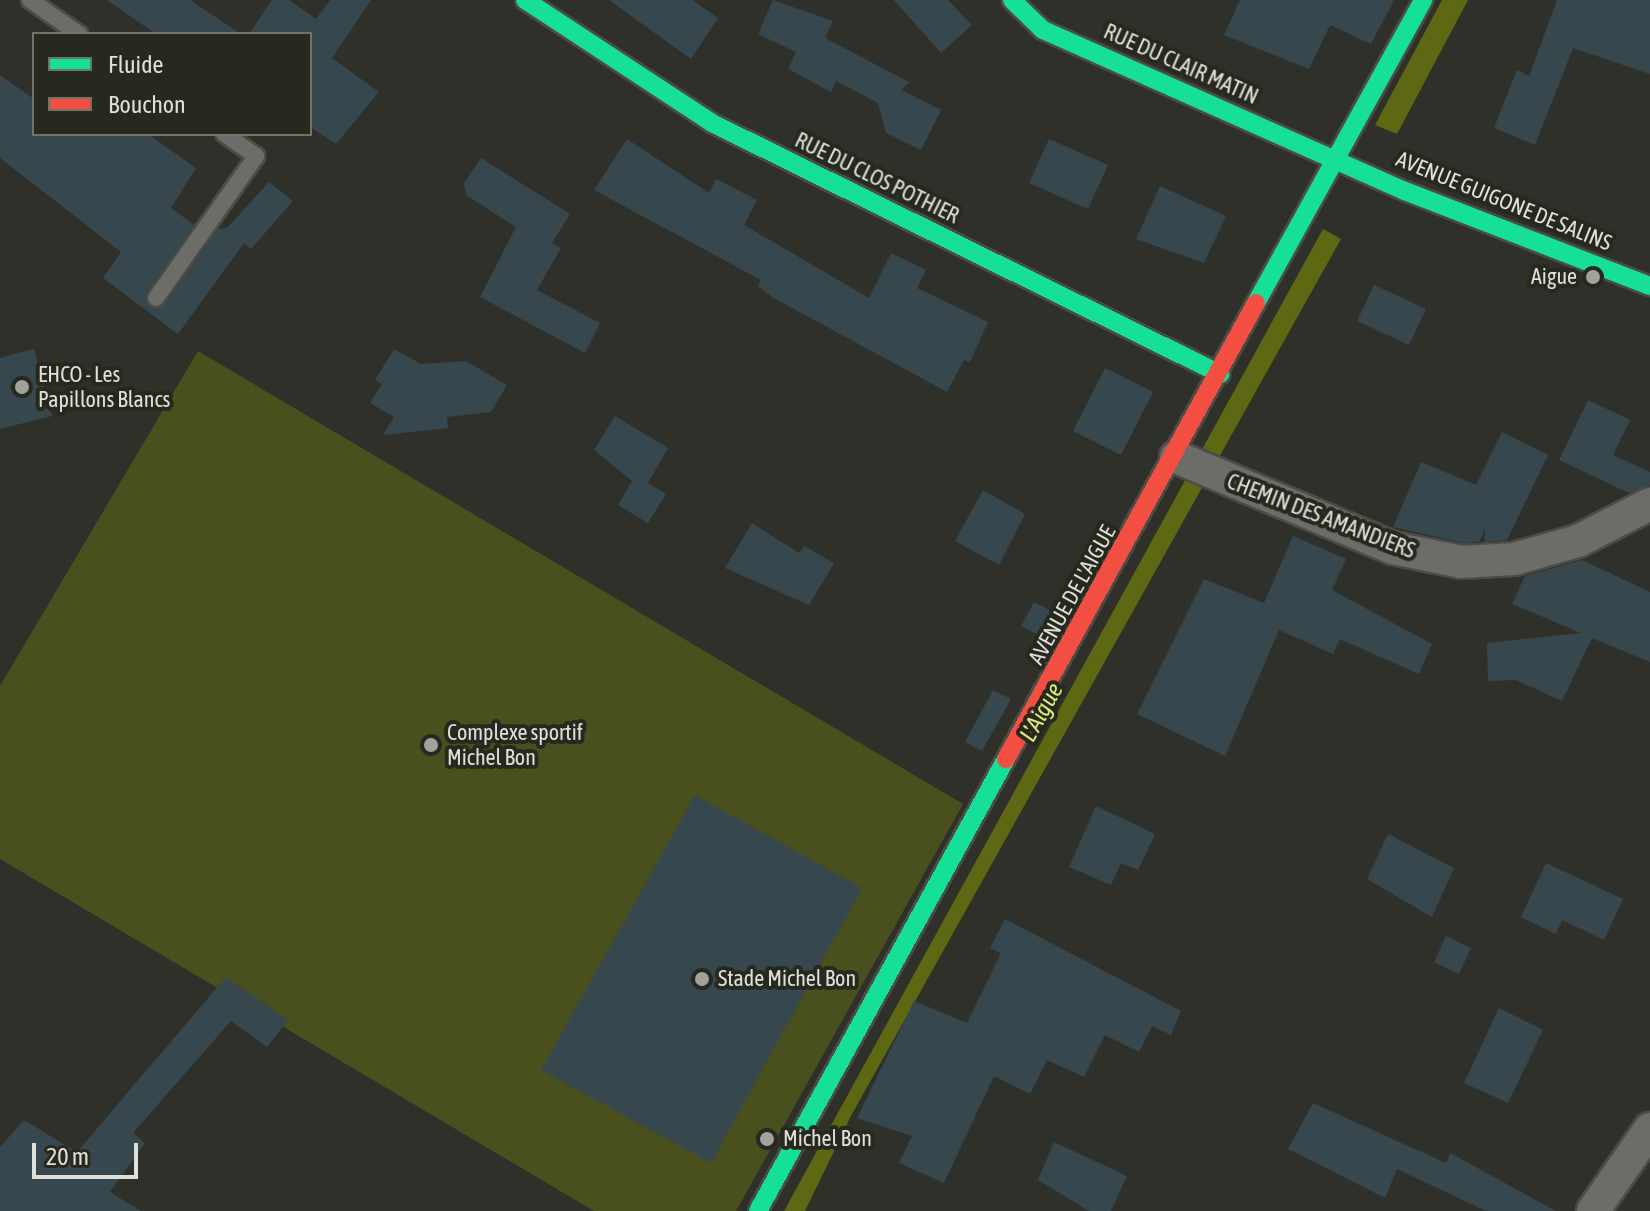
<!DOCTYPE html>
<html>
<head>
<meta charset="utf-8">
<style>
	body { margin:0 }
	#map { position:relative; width:1650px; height:1211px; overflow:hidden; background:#30302b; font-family:"Asap Condensed",sans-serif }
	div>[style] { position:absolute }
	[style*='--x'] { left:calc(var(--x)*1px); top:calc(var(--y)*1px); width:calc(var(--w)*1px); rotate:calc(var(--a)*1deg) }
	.green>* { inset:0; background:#4a501d }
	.water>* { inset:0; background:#5e6711 }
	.building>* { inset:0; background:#37474e }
	.roads { filter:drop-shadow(2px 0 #4c4c47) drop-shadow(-2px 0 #4c4c47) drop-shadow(0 2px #4c4c47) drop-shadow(0 -2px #4c4c47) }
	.lane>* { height:16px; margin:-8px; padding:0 8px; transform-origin:8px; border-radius:8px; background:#6c6d69 }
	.street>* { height:32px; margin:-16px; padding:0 16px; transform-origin:16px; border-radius:16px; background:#6c6d69 }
	.fast>* { height:18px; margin:-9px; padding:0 9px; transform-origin:9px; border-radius:9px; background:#16e098 }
	.jam>* { height:18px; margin:-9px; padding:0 9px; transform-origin:9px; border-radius:9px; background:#f24e42 }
	.dots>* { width:22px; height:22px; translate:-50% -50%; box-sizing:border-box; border:4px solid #27291f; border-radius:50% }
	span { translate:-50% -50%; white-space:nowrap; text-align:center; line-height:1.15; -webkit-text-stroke:8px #27291f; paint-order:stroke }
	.street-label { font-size:22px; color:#dfe0d9 }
	.poi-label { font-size:22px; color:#dfe0d9 }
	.right { translate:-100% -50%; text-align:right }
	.left { translate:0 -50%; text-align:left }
	.water-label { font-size:24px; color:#d9e977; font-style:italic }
	.legend { position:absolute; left:32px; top:32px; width:280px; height:104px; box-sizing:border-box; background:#27291f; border:2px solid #717269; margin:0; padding:10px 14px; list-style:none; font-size:24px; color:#dfe0d9 }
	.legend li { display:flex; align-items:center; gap:16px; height:40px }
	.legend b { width:40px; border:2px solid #717269 }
	.scale { position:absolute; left:32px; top:1143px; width:106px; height:36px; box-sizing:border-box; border:4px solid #dfe0d9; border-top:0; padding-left:10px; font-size:24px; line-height:28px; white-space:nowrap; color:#dfe0d9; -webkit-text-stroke:6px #27291f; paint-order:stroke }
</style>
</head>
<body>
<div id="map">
	<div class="green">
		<i style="clip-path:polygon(198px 351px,963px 804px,736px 1211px,594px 1211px,0 859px,0 686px)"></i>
	</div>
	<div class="water">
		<i style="clip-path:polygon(1442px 0,1468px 0,1397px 134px,1375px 125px)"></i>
		<i style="clip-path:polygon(1323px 229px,1341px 239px,852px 1114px,805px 1211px,784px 1211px)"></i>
	</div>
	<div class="building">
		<i style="clip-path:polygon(107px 0,190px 0,241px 34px,156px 34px)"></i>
		<i style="clip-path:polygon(272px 0,289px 0,316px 19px,330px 0,371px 0,332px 58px,379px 92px,336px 144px,310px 127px,310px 34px,249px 34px)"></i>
		<i style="clip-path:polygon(609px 0,692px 0,718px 18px,691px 59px)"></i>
		<i style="clip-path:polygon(773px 0,833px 21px,825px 38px,909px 82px,901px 90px,941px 110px,921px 150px,886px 133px,878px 103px,836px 81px,831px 92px,788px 69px,796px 52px,758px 34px)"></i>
		<i style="clip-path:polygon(894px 0,948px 0,972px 25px,941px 53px)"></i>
		<i style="clip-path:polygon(1240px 0,1394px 0,1371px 44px,1330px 25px,1309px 69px,1224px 35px)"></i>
		<i style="clip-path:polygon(1557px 0,1650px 0,1650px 74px,1573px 48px,1535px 145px,1494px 128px,1517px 70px,1529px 76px)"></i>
		<i style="clip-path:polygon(0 75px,34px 99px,34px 134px,148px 134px,196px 168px,171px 208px,194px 225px,147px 292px,150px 307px,165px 304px,218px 229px,227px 228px,269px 182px,293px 201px,251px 249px,244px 243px,178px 334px,103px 278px,121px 252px,0 158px)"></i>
		<i style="clip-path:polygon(627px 139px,709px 193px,716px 179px,757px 200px,744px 225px,869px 298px,891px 253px,926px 270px,917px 288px,988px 322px,970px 362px,964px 360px,947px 392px,772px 297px,758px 286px,761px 280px,594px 190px)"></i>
		<i style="clip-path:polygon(1049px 139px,1108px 165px,1088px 209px,1029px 183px)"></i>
		<i style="clip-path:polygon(481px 158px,570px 214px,552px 243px,561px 248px,537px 290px,600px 323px,585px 353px,480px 297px,516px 227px,466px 195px,464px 183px)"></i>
		<i style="clip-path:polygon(1160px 186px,1226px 216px,1204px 263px,1136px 239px)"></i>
		<i style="clip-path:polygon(1374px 285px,1426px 309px,1409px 345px,1357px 321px)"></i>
		<i style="clip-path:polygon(34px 349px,52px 416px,0 429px,0 358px)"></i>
		<i style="clip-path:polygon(394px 349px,421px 364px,466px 361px,507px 385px,491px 412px,447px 417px,448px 428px,383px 435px,394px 417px,370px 403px,382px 384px,375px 380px)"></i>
		<i style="clip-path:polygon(1105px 368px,1153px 392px,1121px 455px,1073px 431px)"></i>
		<i style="clip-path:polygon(1588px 400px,1630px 420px,1613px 455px,1650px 472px,1650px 485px,1629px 493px,1559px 460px)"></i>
		<i style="clip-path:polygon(615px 416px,668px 448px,648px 483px,666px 494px,648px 523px,618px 505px,632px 481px,594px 450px)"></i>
		<i style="clip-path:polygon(1502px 432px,1548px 455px,1507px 540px,1485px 542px,1485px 529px,1479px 542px,1463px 543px,1393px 527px,1421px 462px,1476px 485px)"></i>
		<i style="clip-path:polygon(983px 490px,1025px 514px,999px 565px,955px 541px)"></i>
		<i style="clip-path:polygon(752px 523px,799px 553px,804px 546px,834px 563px,809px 605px,725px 568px)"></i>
		<i style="clip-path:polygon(1293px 536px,1346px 559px,1332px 590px,1432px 644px,1419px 674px,1340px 639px,1333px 654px,1279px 630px,1225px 756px,1137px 714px,1204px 579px,1264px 603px)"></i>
		<i style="clip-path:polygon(1582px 560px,1650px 592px,1650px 662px,1592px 638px,1562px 701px,1516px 680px,1488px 681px,1487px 643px,1581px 633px,1512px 604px,1525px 576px)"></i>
		<i style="clip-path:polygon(1034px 602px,1057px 614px,1044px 638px,1021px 626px)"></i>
		<i style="clip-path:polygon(993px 690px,1011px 699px,982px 751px,965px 742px)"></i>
		<i style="clip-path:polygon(695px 795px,862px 888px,711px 1163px,541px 1070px)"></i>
		<i style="clip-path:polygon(1096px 806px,1155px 834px,1138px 870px,1121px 863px,1111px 885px,1069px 867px)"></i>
		<i style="clip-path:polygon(1388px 834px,1454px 868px,1432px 917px,1367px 879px)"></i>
		<i style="clip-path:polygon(1546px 863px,1623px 899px,1604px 940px,1562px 920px,1556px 934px,1521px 917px)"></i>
		<i style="clip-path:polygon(1005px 919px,1181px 1011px,1171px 1035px,1152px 1026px,1139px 1052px,1105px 1035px,1084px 1077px,1047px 1060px,1030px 1094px,994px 1076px,944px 1183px,899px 1163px,912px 1136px,857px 1118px,914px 1001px,967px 1023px,1001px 953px,990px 948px)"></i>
		<i style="clip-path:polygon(1446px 936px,1471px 948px,1459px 974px,1434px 962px)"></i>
		<i style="clip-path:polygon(226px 977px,288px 1020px,267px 1047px,231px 1021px,133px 1133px,145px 1143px,110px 1192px,141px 1211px,0 1211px,0 1147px,24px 1120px,77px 1152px)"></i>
		<i style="clip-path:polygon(1499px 1008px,1543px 1030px,1508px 1103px,1464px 1083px)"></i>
		<i style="clip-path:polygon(1313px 1103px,1446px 1163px,1450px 1153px,1556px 1211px,1486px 1211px,1397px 1169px,1385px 1198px,1288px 1149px)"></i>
		<i style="clip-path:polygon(1054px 1142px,1127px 1176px,1111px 1211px,1089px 1211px,1038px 1180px)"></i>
	</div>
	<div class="roads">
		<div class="lane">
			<i style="--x:30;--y:0;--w:60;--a:34.8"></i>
			<i style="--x:156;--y:298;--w:174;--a:-54.8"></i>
			<i style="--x:256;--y:156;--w:39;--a:-145"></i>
		</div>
		<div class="street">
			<i style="--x:1176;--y:457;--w:235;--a:22.8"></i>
			<i style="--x:1393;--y:548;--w:70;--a:11.5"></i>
			<i style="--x:1462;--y:562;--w:52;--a:-3.3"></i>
			<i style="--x:1514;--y:559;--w:66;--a:-15.7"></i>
			<i style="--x:1578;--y:541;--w:81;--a:-27.2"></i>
			<i style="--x:1593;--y:1211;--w:100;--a:-55.2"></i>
		</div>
		<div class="fast">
			<i style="--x:525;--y:0;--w:224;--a:33.3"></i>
			<i style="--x:712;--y:123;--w:567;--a:26.29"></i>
			<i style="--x:1012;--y:0;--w:43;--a:44.1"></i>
			<i style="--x:1043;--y:30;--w:396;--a:24"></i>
			<i style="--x:1405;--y:191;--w:263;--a:21.2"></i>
			<i style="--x:1256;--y:303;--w:346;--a:-61.1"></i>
			<i style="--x:758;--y:1211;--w:516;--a:-61.25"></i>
		</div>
		<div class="jam">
			<i style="--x:1006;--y:759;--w:520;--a:-61.27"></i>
		</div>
	</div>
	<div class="dots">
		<i style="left:1593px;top:277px;background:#a2a29c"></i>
		<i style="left:22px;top:387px;background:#a2a29c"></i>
		<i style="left:431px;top:745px;background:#a2a29c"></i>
		<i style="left:702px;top:979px;background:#a2a29c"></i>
		<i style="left:767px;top:1139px;background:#a2a29c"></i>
	</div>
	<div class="street-label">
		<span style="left:1181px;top:64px;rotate:24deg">RUE DU CLAIR MATIN</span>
		<span style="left:877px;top:178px;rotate:26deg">RUE DU CLOS POTHIER</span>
		<span style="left:1504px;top:201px;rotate:22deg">AVENUE GUIGONE DE SALINS</span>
		<span style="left:1321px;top:516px;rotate:21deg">CHEMIN DES AMANDIERS</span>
		<span style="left:1072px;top:595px;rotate:-61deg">AVENUE DE L'AIGUE</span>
	</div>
	<div class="poi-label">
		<span class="right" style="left:1577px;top:277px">Aigue</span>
		<span class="left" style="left:38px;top:387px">EHCO - Les<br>Papillons Blancs</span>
		<span class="left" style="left:447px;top:745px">Complexe sportif<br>Michel Bon</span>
		<span class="left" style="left:718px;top:979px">Stade Michel Bon</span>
		<span class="left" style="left:783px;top:1139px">Michel Bon</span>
	</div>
	<div class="water-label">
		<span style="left:1041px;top:712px;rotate:-61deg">L'Aigue</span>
	</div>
	<ul class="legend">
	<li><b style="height:10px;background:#16e098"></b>Fluide</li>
	<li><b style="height:10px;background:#f24e42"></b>Bouchon</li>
	</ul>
	<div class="scale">20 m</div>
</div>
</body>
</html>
